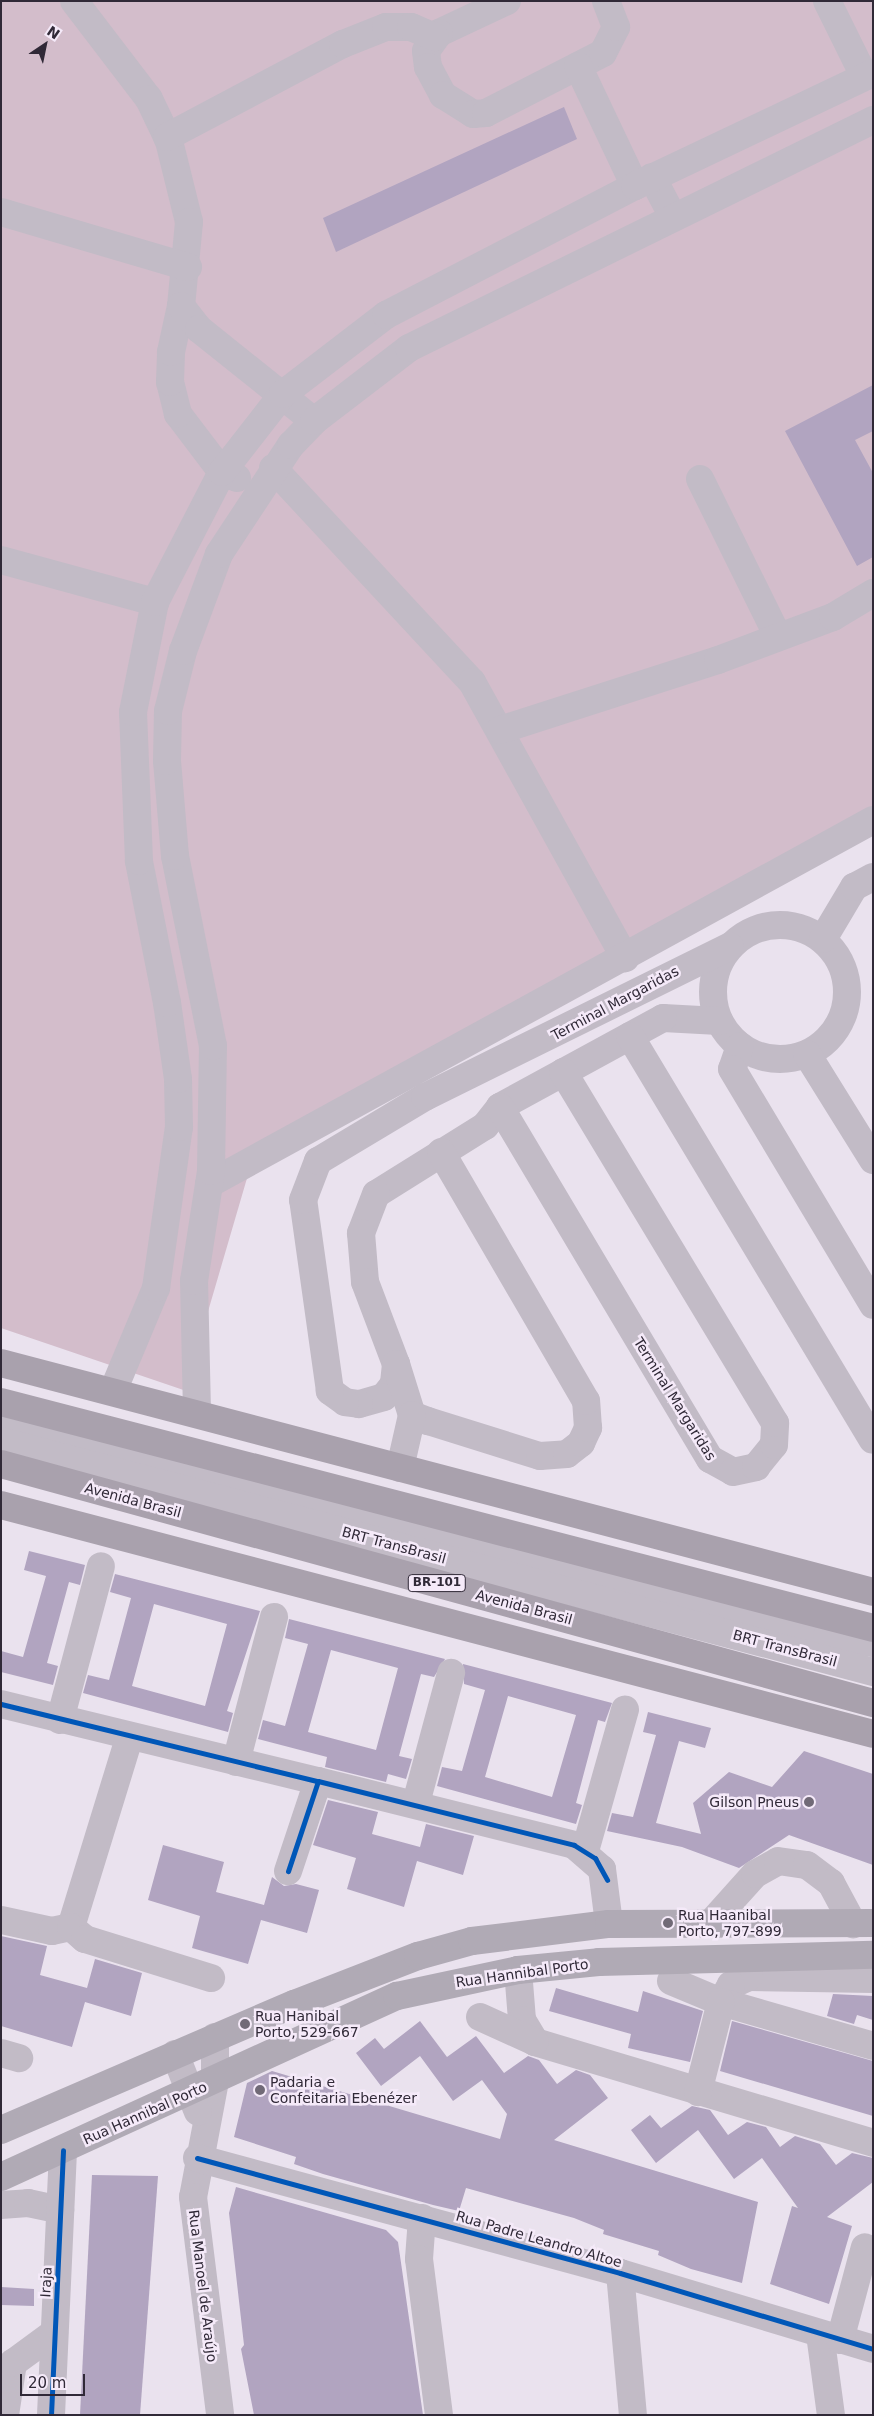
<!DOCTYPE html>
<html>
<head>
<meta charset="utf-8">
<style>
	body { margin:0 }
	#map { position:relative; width:874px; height:2416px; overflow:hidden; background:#eae2ee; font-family:"DejaVu Sans",sans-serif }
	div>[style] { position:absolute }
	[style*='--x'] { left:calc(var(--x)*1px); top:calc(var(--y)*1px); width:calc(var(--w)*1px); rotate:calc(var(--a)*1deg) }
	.green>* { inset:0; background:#d3bdcb }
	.building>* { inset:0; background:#b1a4c0 }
	.minor>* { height:28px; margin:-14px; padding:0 14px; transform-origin:14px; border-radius:14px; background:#c2bbc6 }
	.minor>.ring { margin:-14px; padding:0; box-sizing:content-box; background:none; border:28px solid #c2bbc6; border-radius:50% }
	.major>* { height:28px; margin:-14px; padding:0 14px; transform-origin:14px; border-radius:14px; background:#b0aab5 }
	.highway>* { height:28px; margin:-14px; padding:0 14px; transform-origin:14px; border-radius:14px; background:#a9a1ad }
	.cycleway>* { height:5px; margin:-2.5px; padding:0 2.5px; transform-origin:2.5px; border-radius:2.5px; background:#0057b8 }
	.dots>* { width:14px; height:14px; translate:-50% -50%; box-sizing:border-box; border:2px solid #f5eaf9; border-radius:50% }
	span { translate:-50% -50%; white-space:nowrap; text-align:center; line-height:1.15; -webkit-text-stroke:5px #f5eaf9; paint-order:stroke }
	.shield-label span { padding:1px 4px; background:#f5eaf9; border:1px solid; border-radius:4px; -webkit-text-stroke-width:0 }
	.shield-label { font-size:12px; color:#302937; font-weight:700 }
	.street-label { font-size:14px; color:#302937 }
	.poi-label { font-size:14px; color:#302937 }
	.right { translate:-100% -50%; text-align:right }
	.left { translate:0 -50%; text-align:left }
	.frame { position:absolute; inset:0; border:2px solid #302937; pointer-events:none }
	.north { position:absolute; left:20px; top:20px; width:50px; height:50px; -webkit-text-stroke:4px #f5eaf9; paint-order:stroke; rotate:34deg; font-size:14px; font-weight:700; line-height:20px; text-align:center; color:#302937 }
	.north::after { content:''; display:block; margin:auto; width:18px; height:22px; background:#302937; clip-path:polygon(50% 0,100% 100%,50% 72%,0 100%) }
	.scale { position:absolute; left:20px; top:2374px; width:65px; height:22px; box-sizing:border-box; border:2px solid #302937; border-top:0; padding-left:6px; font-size:15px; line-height:18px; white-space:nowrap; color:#302937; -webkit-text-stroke:4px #f5eaf9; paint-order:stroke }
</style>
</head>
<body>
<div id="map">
	<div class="green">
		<i style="clip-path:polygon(1px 1px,873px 1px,873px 826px,250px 1168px,202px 1332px,207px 1398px,1px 1328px)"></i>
	</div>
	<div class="building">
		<i style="clip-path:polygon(564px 107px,577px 139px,336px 252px,323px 218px)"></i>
		<i style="clip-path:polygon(873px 385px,873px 431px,855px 440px,873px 473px,873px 557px,857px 566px,785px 431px)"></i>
		<i style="clip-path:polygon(29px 1551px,85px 1565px,80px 1585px,69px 1582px,47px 1663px,58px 1666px,53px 1685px,1px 1672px,1px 1651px,23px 1657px,46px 1576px,24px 1570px)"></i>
		<i style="clip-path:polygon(evenodd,115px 1574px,260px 1611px,227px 1711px,233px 1713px,228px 1732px,83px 1693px,88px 1675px,109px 1680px,131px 1598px,110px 1592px,115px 1574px,154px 1604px,227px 1624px,205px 1706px,132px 1686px,154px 1604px)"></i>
		<i style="clip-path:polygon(evenodd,289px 1619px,445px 1659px,434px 1677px,421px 1674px,399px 1756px,412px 1759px,406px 1779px,388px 1774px,386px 1782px,325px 1767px,327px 1757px,258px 1739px,263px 1720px,285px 1726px,308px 1644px,285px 1638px,289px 1619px,331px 1650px,398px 1668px,376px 1750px,308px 1732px,331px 1650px)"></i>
		<i style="clip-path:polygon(evenodd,463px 1664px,612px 1703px,605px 1722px,598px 1720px,576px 1803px,582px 1805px,576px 1824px,437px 1786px,442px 1767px,462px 1771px,485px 1690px,464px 1684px,463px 1664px,508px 1696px,576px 1715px,552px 1797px,485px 1777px,508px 1696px)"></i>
		<i style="clip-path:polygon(648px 1712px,711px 1728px,705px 1748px,679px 1741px,656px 1823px,701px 1834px,693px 1803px,729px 1772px,772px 1787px,804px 1751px,873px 1774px,873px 1865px,789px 1835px,739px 1868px,682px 1847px,607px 1831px,612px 1813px,633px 1817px,656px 1735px,643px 1732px)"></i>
		<i style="clip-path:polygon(328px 1800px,378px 1812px,372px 1834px,420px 1847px,426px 1824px,474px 1836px,463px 1875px,417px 1861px,404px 1907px,347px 1889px,356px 1858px,313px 1845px)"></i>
		<i style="clip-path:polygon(163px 1845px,224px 1862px,216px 1892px,264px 1905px,272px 1877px,284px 1886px,296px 1884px,319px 1890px,307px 1933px,261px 1920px,248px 1964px,192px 1948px,200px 1916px,148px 1900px)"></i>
		<i style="clip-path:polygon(1px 1936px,47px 1946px,40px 1975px,87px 1988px,95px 1959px,142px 1973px,131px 2016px,85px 2002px,72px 2047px,1px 2026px)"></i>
		<i style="clip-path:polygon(556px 1988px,638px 2012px,643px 1991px,703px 2011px,690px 2062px,628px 2048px,631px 2034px,549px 2011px)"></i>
		<i style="clip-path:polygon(833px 1994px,873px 1996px,873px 2020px,857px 2015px,854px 2024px,827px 2016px)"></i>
		<i style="clip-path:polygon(420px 2021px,447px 2057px,476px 2036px,504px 2073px,528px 2056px,539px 2060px,557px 2084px,576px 2070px,590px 2075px,608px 2098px,554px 2140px,758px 2202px,742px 2283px,691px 2269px,658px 2255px,659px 2251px,603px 2234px,604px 2230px,574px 2218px,466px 2188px,459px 2211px,433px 2205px,323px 2174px,294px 2164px,296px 2157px,234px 2137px,247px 2083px,272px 2071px,500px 2139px,507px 2114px,482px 2080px,453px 2101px,420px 2056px,381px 2086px,356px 2053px,375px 2038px,384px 2049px)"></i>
		<i style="clip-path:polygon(732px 2021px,873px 2061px,873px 2116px,720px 2071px)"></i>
		<i style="clip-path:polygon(692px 2106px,710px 2110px,728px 2135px,747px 2122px,766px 2127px,780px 2147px,795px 2136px,820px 2144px,836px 2165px,852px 2153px,873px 2158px,873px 2182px,827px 2217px,852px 2226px,829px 2304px,770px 2284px,792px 2206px,798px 2208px,762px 2158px,734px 2179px,698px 2130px,656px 2163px,631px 2130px,650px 2115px,661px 2128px)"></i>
		<i style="clip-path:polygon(92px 2175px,158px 2176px,140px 2415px,80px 2415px)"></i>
		<i style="clip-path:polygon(236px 2187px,386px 2230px,398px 2242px,423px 2415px,254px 2415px,241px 2349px,244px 2345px,229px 2213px)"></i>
		<i style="clip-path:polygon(1px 2287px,34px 2289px,34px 2306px,1px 2305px)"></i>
	</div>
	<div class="minor">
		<i style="--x:74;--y:1;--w:123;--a:52.6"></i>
		<i style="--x:149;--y:99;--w:47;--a:64.5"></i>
		<i style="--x:169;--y:141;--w:83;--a:76.1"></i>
		<i style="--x:189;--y:222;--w:84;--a:95.4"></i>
		<i style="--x:507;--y:1;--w:75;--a:154.8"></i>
		<i style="--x:439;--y:33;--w:22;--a:126"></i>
		<i style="--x:426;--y:51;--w:16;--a:83"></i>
		<i style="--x:428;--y:67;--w:32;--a:62"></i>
		<i style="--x:443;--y:95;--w:36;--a:32"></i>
		<i style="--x:473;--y:114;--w:13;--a:-4"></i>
		<i style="--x:486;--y:113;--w:131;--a:-27.1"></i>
		<i style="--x:603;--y:53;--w:29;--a:-63"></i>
		<i style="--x:616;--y:27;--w:28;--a:-111"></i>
		<i style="--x:827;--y:1;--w:84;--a:63.7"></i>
		<i style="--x:578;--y:66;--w:133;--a:64.6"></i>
		<i style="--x:167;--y:137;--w:199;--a:-27.9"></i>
		<i style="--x:343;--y:44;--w:46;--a:-21.6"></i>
		<i style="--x:386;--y:27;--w:25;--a:0"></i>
		<i style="--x:411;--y:27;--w:26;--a:23"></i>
		<i style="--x:652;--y:177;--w:45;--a:62.3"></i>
		<i style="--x:1;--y:212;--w:195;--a:16.4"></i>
		<i style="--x:273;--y:468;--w:292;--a:47.1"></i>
		<i style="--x:472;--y:682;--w:316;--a:61"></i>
		<i style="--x:237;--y:478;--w:16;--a:-158"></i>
		<i style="--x:222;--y:472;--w:73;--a:-127.2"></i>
		<i style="--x:178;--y:414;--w:33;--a:-104"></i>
		<i style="--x:170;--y:382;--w:30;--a:-88"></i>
		<i style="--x:171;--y:352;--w:47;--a:-77.7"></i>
		<i style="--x:181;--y:306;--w:29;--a:52"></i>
		<i style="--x:199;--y:329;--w:147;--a:38.7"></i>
		<i style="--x:700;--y:479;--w:176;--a:63.7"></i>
		<i style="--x:1;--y:560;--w:160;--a:15.3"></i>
		<i style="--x:500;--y:730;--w:229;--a:-17.8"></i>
		<i style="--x:718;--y:660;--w:123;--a:-20.5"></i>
		<i style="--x:833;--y:617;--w:47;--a:-31"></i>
		<i class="ring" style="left:713px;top:925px;width:106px;height:106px"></i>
		<i style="--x:823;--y:939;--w:61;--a:-59.2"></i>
		<i style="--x:854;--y:887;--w:21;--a:-28"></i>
		<i style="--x:719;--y:1021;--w:56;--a:-176.9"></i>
		<i style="--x:663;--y:1018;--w:186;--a:151.4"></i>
		<i style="--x:500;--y:1107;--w:24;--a:128"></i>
		<i style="--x:485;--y:1126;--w:128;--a:148"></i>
		<i style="--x:376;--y:1194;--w:42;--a:111"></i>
		<i style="--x:361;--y:1233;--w:49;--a:85.3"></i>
		<i style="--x:365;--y:1282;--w:88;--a:69.3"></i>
		<i style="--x:396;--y:1364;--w:20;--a:96"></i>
		<i style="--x:394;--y:1384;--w:16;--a:128"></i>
		<i style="--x:384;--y:1397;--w:26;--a:164"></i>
		<i style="--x:359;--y:1404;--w:14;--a:-172"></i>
		<i style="--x:345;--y:1402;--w:19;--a:-144"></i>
		<i style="--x:330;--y:1391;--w:193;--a:-98"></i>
		<i style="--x:303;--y:1200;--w:42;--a:-69"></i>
		<i style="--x:318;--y:1161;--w:125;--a:-30.9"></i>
		<i style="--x:425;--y:1097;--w:340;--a:-26.3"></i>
		<i style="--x:630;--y:1036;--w:471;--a:59"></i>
		<i style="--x:740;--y:1046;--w:24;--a:109"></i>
		<i style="--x:732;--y:1069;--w:275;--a:59.1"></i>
		<i style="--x:807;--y:1054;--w:125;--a:58.1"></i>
		<i style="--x:500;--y:1107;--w:410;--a:59.2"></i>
		<i style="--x:710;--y:1459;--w:26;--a:29"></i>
		<i style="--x:733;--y:1472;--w:24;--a:-12"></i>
		<i style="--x:756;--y:1467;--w:28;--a:-51"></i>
		<i style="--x:774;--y:1445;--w:22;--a:-87"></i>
		<i style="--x:775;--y:1423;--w:410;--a:-121.1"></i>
		<i style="--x:209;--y:1184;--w:757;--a:-28.73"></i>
		<i style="--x:396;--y:1364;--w:53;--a:72.6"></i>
		<i style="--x:412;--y:1415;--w:17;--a:21"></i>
		<i style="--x:428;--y:1421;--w:117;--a:17.4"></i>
		<i style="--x:540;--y:1456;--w:27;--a:-4"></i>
		<i style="--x:567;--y:1454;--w:18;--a:-38"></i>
		<i style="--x:581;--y:1443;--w:17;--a:-65"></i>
		<i style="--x:588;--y:1428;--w:27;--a:-94"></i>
		<i style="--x:586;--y:1401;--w:288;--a:-120.2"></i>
		<i style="--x:113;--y:1391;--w:112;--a:-67.3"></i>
		<i style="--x:156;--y:1288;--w:163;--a:-81.9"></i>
		<i style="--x:179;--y:1127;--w:48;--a:-91.2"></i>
		<i style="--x:178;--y:1079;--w:77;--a:-98.2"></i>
		<i style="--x:167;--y:1003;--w:145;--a:-101.2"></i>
		<i style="--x:139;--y:861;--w:149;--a:-92.3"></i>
		<i style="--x:133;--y:712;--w:112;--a:-78.7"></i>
		<i style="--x:155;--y:602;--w:146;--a:-62.7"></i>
		<i style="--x:222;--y:472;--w:99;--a:-52"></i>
		<i style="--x:283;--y:394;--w:130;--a:-37.5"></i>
		<i style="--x:386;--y:315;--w:280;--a:-27.4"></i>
		<i style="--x:635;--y:186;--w:263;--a:-25.4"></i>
		<i style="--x:197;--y:1412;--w:131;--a:-91.3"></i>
		<i style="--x:194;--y:1281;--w:111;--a:-81.2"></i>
		<i style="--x:211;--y:1171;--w:125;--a:-89.1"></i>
		<i style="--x:213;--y:1046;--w:194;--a:-101.3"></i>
		<i style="--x:175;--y:856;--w:95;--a:-94.8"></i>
		<i style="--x:167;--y:761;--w:50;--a:-88.9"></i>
		<i style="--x:168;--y:711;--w:62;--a:-76"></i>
		<i style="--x:183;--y:651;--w:103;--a:-69.6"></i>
		<i style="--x:219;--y:554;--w:131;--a:-56.6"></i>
		<i style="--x:291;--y:445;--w:33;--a:-46"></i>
		<i style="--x:314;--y:421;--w:120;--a:-37.5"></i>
		<i style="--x:409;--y:348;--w:517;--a:-26.17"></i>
		<i style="--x:1;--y:1420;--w:854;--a:14.65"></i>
		<i style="--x:827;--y:1636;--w:47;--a:8.7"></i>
		<i style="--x:1;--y:1441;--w:902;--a:14.84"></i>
		<i style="--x:400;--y:1468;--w:54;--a:-77.2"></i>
		<i style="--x:1;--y:1704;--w:326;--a:13.7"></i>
		<i style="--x:318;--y:1781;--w:95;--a:108.4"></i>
		<i style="--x:60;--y:1720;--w:159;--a:-75.1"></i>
		<i style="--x:236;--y:1762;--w:150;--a:-75.3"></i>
		<i style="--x:318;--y:1781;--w:264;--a:14"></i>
		<i style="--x:574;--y:1845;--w:37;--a:41"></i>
		<i style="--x:602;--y:1869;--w:55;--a:82.7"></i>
		<i style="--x:416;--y:1803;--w:135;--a:-74.9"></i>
		<i style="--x:585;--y:1851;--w:147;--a:-74.2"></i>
		<i style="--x:1;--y:1920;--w:52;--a:12.2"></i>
		<i style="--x:52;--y:1931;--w:19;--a:-12"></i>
		<i style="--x:71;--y:1927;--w:198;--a:-72.9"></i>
		<i style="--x:711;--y:1923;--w:66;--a:-48.1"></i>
		<i style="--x:755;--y:1874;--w:26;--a:-29"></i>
		<i style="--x:778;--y:1861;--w:29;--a:8"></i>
		<i style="--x:807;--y:1865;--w:30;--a:37"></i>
		<i style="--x:831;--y:1883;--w:47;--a:61.8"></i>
		<i style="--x:71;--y:1927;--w:18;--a:41"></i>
		<i style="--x:85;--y:1939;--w:132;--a:17.2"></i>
		<i style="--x:518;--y:1970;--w:50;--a:85.4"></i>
		<i style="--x:522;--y:2020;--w:26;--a:59"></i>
		<i style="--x:535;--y:2042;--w:353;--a:16.6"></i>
		<i style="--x:873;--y:1979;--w:124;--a:-179.1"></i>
		<i style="--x:749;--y:1977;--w:20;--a:156"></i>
		<i style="--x:731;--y:1985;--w:20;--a:120"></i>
		<i style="--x:721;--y:2002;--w:158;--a:16.1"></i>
		<i style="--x:671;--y:1981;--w:54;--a:22.8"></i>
		<i style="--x:721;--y:2002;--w:93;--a:104.3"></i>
		<i style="--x:480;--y:2017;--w:60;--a:24.4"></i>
		<i style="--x:215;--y:2037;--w:44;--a:90"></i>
		<i style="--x:215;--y:2081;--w:118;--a:100.7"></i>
		<i style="--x:193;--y:2197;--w:220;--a:82.9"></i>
		<i style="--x:1;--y:2053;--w:19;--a:16"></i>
		<i style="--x:175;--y:2054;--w:62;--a:68.4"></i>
		<i style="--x:197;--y:2158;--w:438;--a:15.2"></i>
		<i style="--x:620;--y:2273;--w:264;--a:16.7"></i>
		<i style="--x:1;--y:2205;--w:27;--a:-4"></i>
		<i style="--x:28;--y:2203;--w:33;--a:12"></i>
		<i style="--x:422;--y:2218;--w:41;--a:94.2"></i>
		<i style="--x:419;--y:2259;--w:157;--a:82.7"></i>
		<i style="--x:620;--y:2273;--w:143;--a:84.8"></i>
		<i style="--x:820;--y:2334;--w:82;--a:82.3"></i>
		<i style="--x:840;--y:2340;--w:96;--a:-75"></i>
		<i style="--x:5;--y:2415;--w:53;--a:-81.3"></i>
		<i style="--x:13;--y:2363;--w:51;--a:-36.2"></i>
		<i style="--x:51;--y:2415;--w:265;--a:-87.4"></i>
	</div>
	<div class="major">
		<i style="--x:1;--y:2130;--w:319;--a:-23.3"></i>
		<i style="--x:294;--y:2004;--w:133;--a:-21.2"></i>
		<i style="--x:418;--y:1956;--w:56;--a:-15.5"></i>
		<i style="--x:472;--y:1941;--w:138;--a:-7.1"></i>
		<i style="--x:609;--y:1924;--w:264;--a:-0.2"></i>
		<i style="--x:1;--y:2177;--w:435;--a:-24.6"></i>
		<i style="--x:397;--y:1996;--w:124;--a:-12.1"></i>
		<i style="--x:518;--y:1970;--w:81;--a:-5.6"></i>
		<i style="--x:599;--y:1962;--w:274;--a:-1.5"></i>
	</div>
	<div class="highway">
		<i style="--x:1;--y:1363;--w:902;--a:14.71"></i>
		<i style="--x:1;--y:1402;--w:901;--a:14.53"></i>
		<i style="--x:1;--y:1464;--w:904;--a:15.33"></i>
		<i style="--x:1;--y:1505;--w:902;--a:14.71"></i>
	</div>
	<div class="cycleway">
		<i style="--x:1;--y:1704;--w:326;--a:13.7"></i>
		<i style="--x:318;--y:1781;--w:95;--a:108.4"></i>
		<i style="--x:318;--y:1781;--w:264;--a:14"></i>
		<i style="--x:574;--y:1845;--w:25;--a:32"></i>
		<i style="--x:595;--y:1858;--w:25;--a:61"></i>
		<i style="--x:197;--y:2158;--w:438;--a:15.2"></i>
		<i style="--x:620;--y:2273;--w:264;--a:16.7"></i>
		<i style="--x:51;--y:2415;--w:265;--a:-87.4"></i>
	</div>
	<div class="dots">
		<i style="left:809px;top:1802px;background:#716a77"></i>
		<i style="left:668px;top:1923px;background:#716a77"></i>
		<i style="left:245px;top:2024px;background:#716a77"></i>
		<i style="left:260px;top:2090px;background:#716a77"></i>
	</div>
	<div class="shield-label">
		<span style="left:437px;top:1583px">BR-101</span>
	</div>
	<div class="street-label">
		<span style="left:615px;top:1003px;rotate:-28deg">Terminal Margaridas</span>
		<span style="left:675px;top:1399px;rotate:58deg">Terminal Margaridas</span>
		<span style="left:133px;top:1500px;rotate:15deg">Avenida Brasil</span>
		<span style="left:394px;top:1545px;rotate:15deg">BRT TransBrasil</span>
		<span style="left:524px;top:1607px;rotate:15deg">Avenida Brasil</span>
		<span style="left:785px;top:1648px;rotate:15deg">BRT TransBrasil</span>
		<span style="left:522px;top:1973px;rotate:-8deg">Rua Hannibal Porto</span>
		<span style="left:145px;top:2113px;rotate:-24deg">Rua Hannibal Porto</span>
		<span style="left:539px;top:2239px;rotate:16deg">Rua Padre Leandro Altoe</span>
		<span style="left:46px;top:2282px;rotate:-87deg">Iraja</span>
		<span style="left:203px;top:2286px;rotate:83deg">Rua Manoel de Araújo</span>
	</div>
	<div class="poi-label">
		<span class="right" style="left:799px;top:1802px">Gilson Pneus</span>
		<span class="left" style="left:678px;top:1923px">Rua Haanibal<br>Porto, 797-899</span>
		<span class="left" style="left:255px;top:2024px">Rua Hanibal<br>Porto, 529-667</span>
		<span class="left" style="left:270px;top:2090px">Padaria e<br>Confeitaria Ebenézer</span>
	</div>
	<div class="frame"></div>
	<div class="north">N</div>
	<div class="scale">20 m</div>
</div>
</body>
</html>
